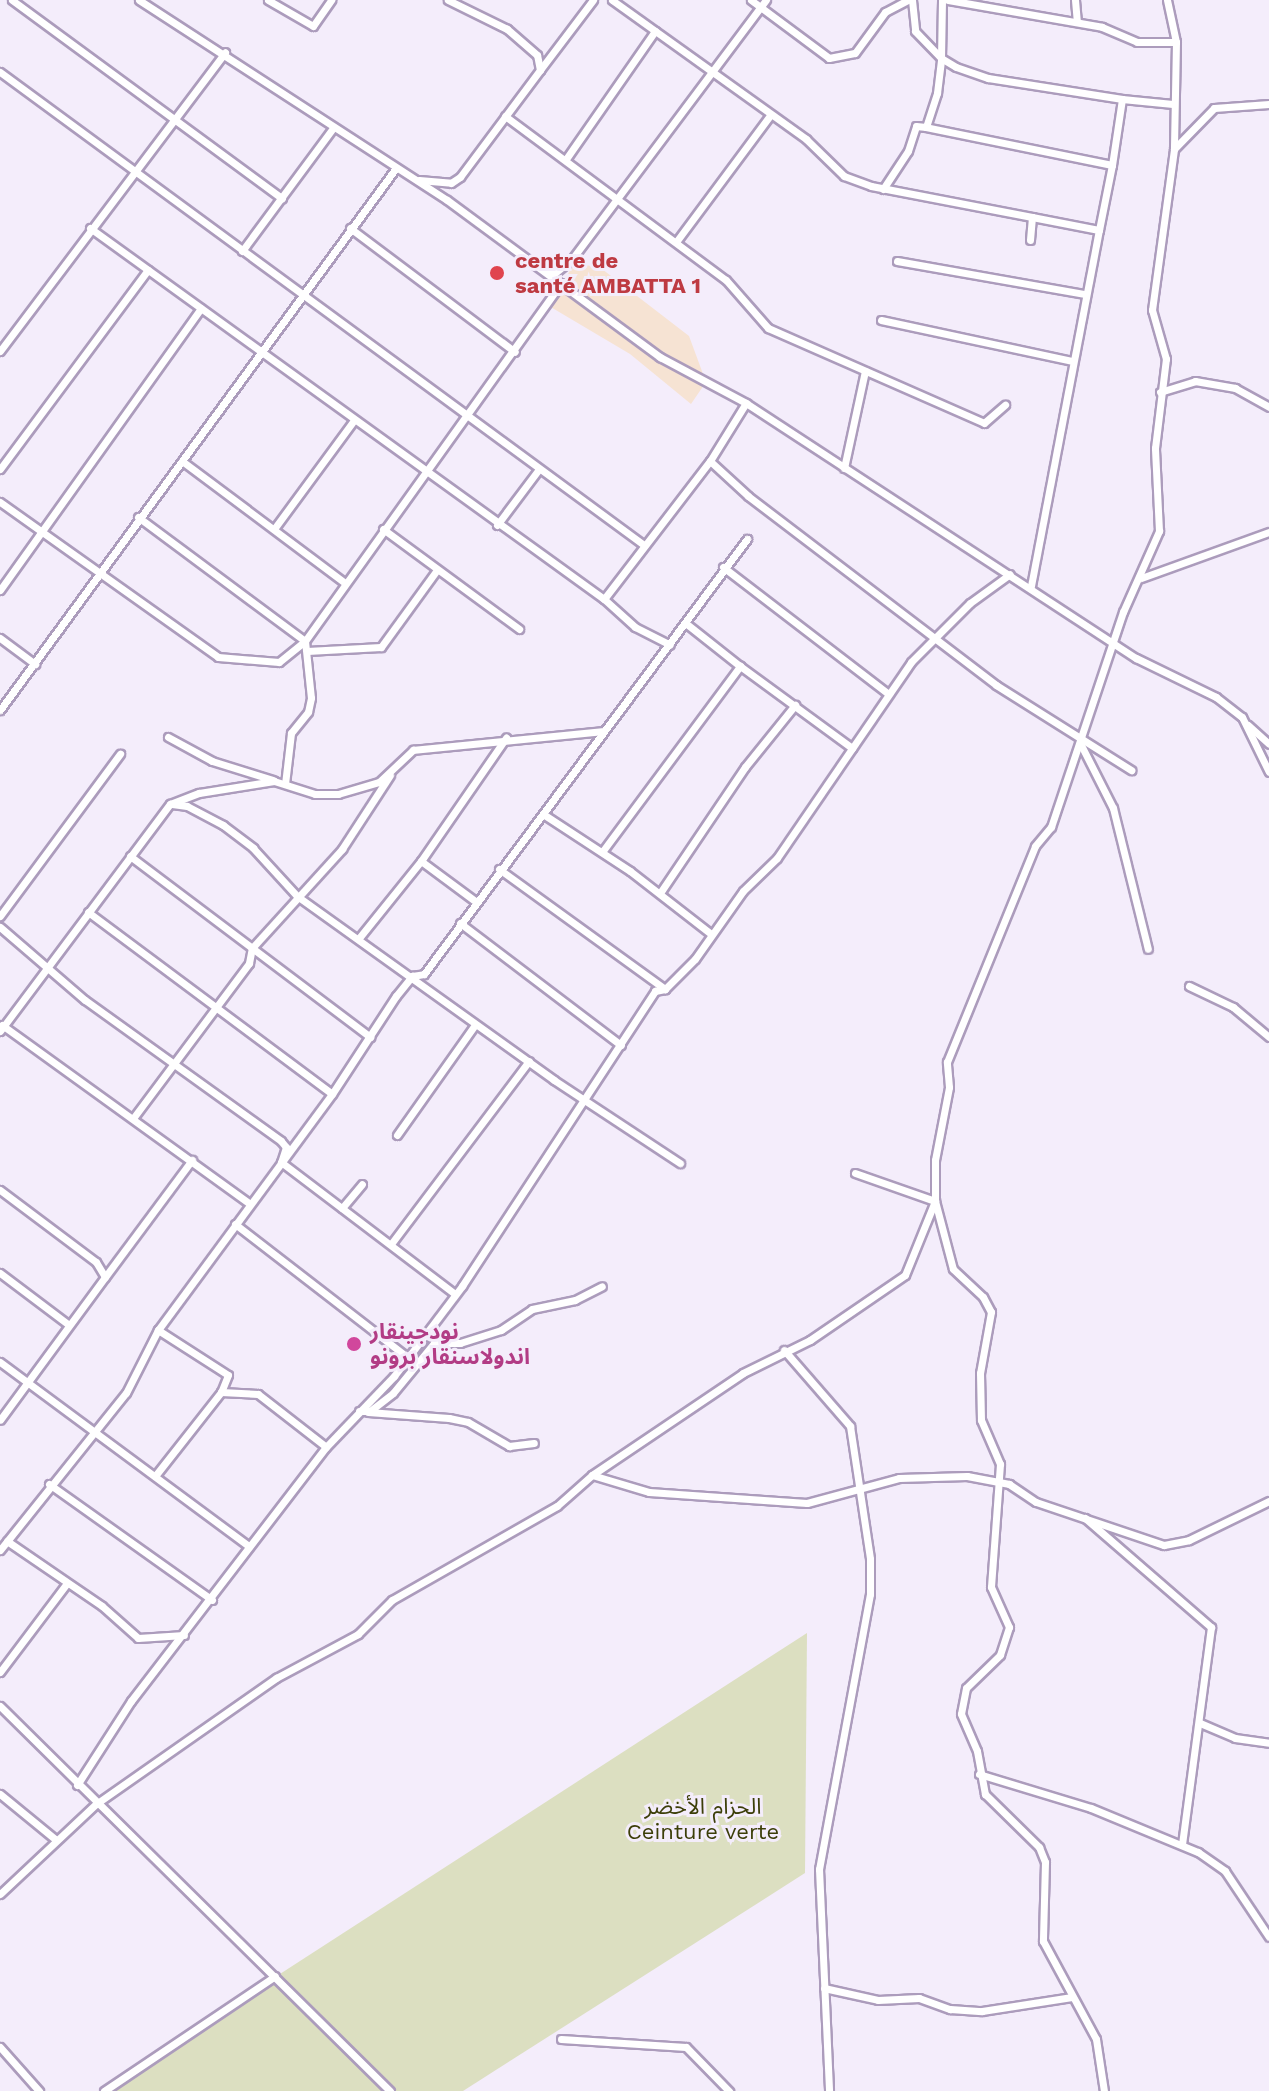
<!DOCTYPE html>
<html>
<head>
<meta charset="utf-8">
<style>
	body { margin:0 }
	#map { position:relative; width:1269px; height:2091px; overflow:hidden; background:#f4edfb; font-family:"Work Sans","Noto Sans Arabic",sans-serif }
	div>[style] { position:absolute }
	[style*='--x'] { left:calc(var(--x)*1px); top:calc(var(--y)*1px); width:calc(var(--w)*1px); rotate:calc(var(--a)*1deg) }
	.commercial>* { inset:0; background:#f6e3d3 }
	.green>* { inset:0; background:#dcdfc1 }
	.roads { filter:drop-shadow(2px 0 #ac9cbc) drop-shadow(-2px 0 #ac9cbc) drop-shadow(0 2px #ac9cbc) drop-shadow(0 -2px #ac9cbc) }
	.minor>* { height:7px; margin:-3.5px; padding:0 3.5px; transform-origin:3.5px; border-radius:3.5px; background:#fff }
	.dots>* { width:22px; height:22px; translate:-50% -50%; box-sizing:border-box; border:4px solid #f4edfb; border-radius:50% }
	span { translate:-50% -50%; white-space:nowrap; text-align:center; line-height:1.15; -webkit-text-stroke:6px #f4edfb; paint-order:stroke }
	.health-label { font-size:22px; color:#be3a42; font-weight:700 }
	.left { translate:0 -50%; text-align:left }
	.hotel-label { font-size:22px; color:#b23c85; font-weight:700 }
	.park-label { font-size:22px; color:#3c3e09 }
</style>
</head>
<body>
<div id="map">
	<div class="commercial">
		<i style="clip-path:polygon(575px 262px,602px 269px,689px 336px,706px 382px,691px 404px,630px 354px,549px 306px)"></i>
	</div>
	<div class="green">
		<i style="clip-path:polygon(807px 1633px,805px 1873px,463px 2091px,99px 2091px)"></i>
	</div>
	<div class="roads">
		<div class="minor">
			<i style="--x:12;--y:0;--w:335;--a:36.3"></i>
			<i style="--x:139;--y:0;--w:367;--a:33"></i>
			<i style="--x:447;--y:200;--w:265;--a:36.4"></i>
			<i style="--x:660;--y:357;--w:98;--a:28.1"></i>
			<i style="--x:746;--y:403;--w:466;--a:33.2"></i>
			<i style="--x:1136;--y:658;--w:89;--a:26"></i>
			<i style="--x:1216;--y:697;--w:33;--a:38"></i>
			<i style="--x:1242;--y:717;--w:61;--a:63.9"></i>
			<i style="--x:268;--y:0;--w:52;--a:30"></i>
			<i style="--x:313;--y:26;--w:32;--a:-55"></i>
			<i style="--x:612;--y:0;--w:239;--a:35.6"></i>
			<i style="--x:806;--y:139;--w:53;--a:44.2"></i>
			<i style="--x:844;--y:176;--w:29;--a:20"></i>
			<i style="--x:871;--y:186;--w:164;--a:10.9"></i>
			<i style="--x:1032;--y:217;--w:23;--a:95"></i>
			<i style="--x:751;--y:0;--w:97;--a:36.6"></i>
			<i style="--x:829;--y:58;--w:26;--a:-11"></i>
			<i style="--x:855;--y:53;--w:51;--a:-53.8"></i>
			<i style="--x:885;--y:12;--w:26;--a:-28"></i>
			<i style="--x:912;--y:0;--w:31;--a:84"></i>
			<i style="--x:915;--y:31;--w:37;--a:46"></i>
			<i style="--x:941;--y:58;--w:17;--a:31"></i>
			<i style="--x:956;--y:67;--w:34;--a:19"></i>
			<i style="--x:988;--y:78;--w:136;--a:8.9"></i>
			<i style="--x:1122;--y:99;--w:67;--a:98.6"></i>
			<i style="--x:1112;--y:165;--w:190;--a:-168.5"></i>
			<i style="--x:926;--y:127;--w:36;--a:-72"></i>
			<i style="--x:937;--y:93;--w:35;--a:-83"></i>
			<i style="--x:941;--y:58;--w:58;--a:-89"></i>
			<i style="--x:948;--y:0;--w:156;--a:9.9"></i>
			<i style="--x:1102;--y:27;--w:38;--a:23"></i>
			<i style="--x:1137;--y:42;--w:39;--a:0"></i>
			<i style="--x:1075;--y:0;--w:22;--a:85"></i>
			<i style="--x:1167;--y:0;--w:43;--a:77.9"></i>
			<i style="--x:1176;--y:42;--w:107;--a:91.1"></i>
			<i style="--x:540;--y:70;--w:88;--a:-52.9"></i>
			<i style="--x:0;--y:72;--w:799;--a:36.3"></i>
			<i style="--x:1122;--y:99;--w:51;--a:5.6"></i>
			<i style="--x:505;--y:116;--w:275;--a:36.6"></i>
			<i style="--x:726;--y:280;--w:64;--a:48.8"></i>
			<i style="--x:768;--y:328;--w:236;--a:23.7"></i>
			<i style="--x:984;--y:423;--w:28;--a:-41"></i>
			<i style="--x:566;--y:159;--w:156;--a:-55.2"></i>
			<i style="--x:419;--y:180;--w:32;--a:5"></i>
			<i style="--x:451;--y:183;--w:11;--a:-34"></i>
			<i style="--x:460;--y:177;--w:134;--a:-53.2"></i>
			<i style="--x:540;--y:70;--w:15;--a:-101"></i>
			<i style="--x:537;--y:55;--w:40;--a:-139"></i>
			<i style="--x:507;--y:29;--w:66;--a:-153.8"></i>
			<i style="--x:883;--y:189;--w:45;--a:-56.7"></i>
			<i style="--x:908;--y:151;--w:26;--a:-72"></i>
			<i style="--x:916;--y:126;--w:10;--a:6"></i>
			<i style="--x:1032;--y:217;--w:68;--a:11"></i>
			<i style="--x:1099;--y:230;--w:66;--a:-78.7"></i>
			<i style="--x:90;--y:228;--w:634;--a:35.82"></i>
			<i style="--x:604;--y:599;--w:42;--a:42.1"></i>
			<i style="--x:635;--y:627;--w:39;--a:27"></i>
			<i style="--x:350;--y:228;--w:206;--a:36.9"></i>
			<i style="--x:676;--y:242;--w:159;--a:-53.4"></i>
			<i style="--x:242;--y:251;--w:153;--a:-53.5"></i>
			<i style="--x:897;--y:261;--w:191;--a:10"></i>
			<i style="--x:547;--y:270;--w:9;--a:13"></i>
			<i style="--x:556;--y:272;--w:21;--a:-39"></i>
			<i style="--x:572;--y:259;--w:324;--a:-53.2"></i>
			<i style="--x:881;--y:320;--w:195;--a:12.1"></i>
			<i style="--x:0;--y:351;--w:374;--a:-53"></i>
			<i style="--x:1160;--y:392;--w:37;--a:-17"></i>
			<i style="--x:1195;--y:381;--w:41;--a:9.9"></i>
			<i style="--x:1235;--y:388;--w:39;--a:29"></i>
			<i style="--x:182;--y:461;--w:204;--a:36.8"></i>
			<i style="--x:710;--y:461;--w:52;--a:42.6"></i>
			<i style="--x:748;--y:496;--w:312;--a:37.3"></i>
			<i style="--x:996;--y:685;--w:160;--a:32.2"></i>
			<i style="--x:844;--y:468;--w:99;--a:-77.8"></i>
			<i style="--x:0;--y:469;--w:248;--a:-53.4"></i>
			<i style="--x:0;--y:502;--w:267;--a:35.4"></i>
			<i style="--x:218;--y:657;--w:61;--a:4.7"></i>
			<i style="--x:279;--y:662;--w:33;--a:-39"></i>
			<i style="--x:305;--y:641;--w:440;--a:-54.4"></i>
			<i style="--x:138;--y:517;--w:208;--a:36.6"></i>
			<i style="--x:305;--y:641;--w:57;--a:84"></i>
			<i style="--x:311;--y:698;--w:14;--a:102"></i>
			<i style="--x:308;--y:712;--w:27;--a:129"></i>
			<i style="--x:291;--y:733;--w:51;--a:96.7"></i>
			<i style="--x:497;--y:525;--w:70;--a:-53.1"></i>
			<i style="--x:274;--y:529;--w:135;--a:-53.7"></i>
			<i style="--x:383;--y:529;--w:169;--a:36.3"></i>
			<i style="--x:723;--y:567;--w:207;--a:37.5"></i>
			<i style="--x:1141;--y:578;--w:136;--a:-19.8"></i>
			<i style="--x:1031;--y:586;--w:362;--a:-79.2"></i>
			<i style="--x:0;--y:590;--w:346;--a:-54.5"></i>
			<i style="--x:604;--y:599;--w:174;--a:-52.5"></i>
			<i style="--x:710;--y:461;--w:68;--a:-58.2"></i>
			<i style="--x:688;--y:625;--w:66;--a:38.3"></i>
			<i style="--x:0;--y:638;--w:44;--a:36.6"></i>
			<i style="--x:307;--y:651;--w:74;--a:-3.1"></i>
			<i style="--x:381;--y:647;--w:95;--a:-54"></i>
			<i style="--x:0;--y:710;--w:671;--a:-53.85"></i>
			<i style="--x:1248;--y:725;--w:28;--a:42"></i>
			<i style="--x:168;--y:737;--w:50;--a:28.6"></i>
			<i style="--x:212;--y:761;--w:64;--a:17.3"></i>
			<i style="--x:1080;--y:743;--w:73;--a:63.1"></i>
			<i style="--x:1113;--y:808;--w:145;--a:76.1"></i>
			<i style="--x:172;--y:804;--w:15;--a:8"></i>
			<i style="--x:187;--y:806;--w:41;--a:27.8"></i>
			<i style="--x:223;--y:825;--w:38;--a:37"></i>
			<i style="--x:253;--y:848;--w:65;--a:47.5"></i>
			<i style="--x:297;--y:896;--w:316;--a:35.6"></i>
			<i style="--x:554;--y:1080;--w:151;--a:33.4"></i>
			<i style="--x:543;--y:814;--w:104;--a:33.2"></i>
			<i style="--x:630;--y:871;--w:101;--a:37.8"></i>
			<i style="--x:602;--y:852;--w:232;--a:-53.4"></i>
			<i style="--x:740;--y:666;--w:139;--a:36.2"></i>
			<i style="--x:130;--y:856;--w:301;--a:37"></i>
			<i style="--x:421;--y:861;--w:67;--a:36.5"></i>
			<i style="--x:499;--y:869;--w:205;--a:35.9"></i>
			<i style="--x:660;--y:893;--w:152;--a:-56"></i>
			<i style="--x:745;--y:767;--w:80;--a:-51.1"></i>
			<i style="--x:88;--y:912;--w:304;--a:36.7"></i>
			<i style="--x:0;--y:916;--w:202;--a:-53.5"></i>
			<i style="--x:460;--y:923;--w:202;--a:37.2"></i>
			<i style="--x:0;--y:927;--w:112;--a:40.7"></i>
			<i style="--x:85;--y:1000;--w:241;--a:35.7"></i>
			<i style="--x:281;--y:1141;--w:8;--a:50"></i>
			<i style="--x:286;--y:1147;--w:16;--a:108"></i>
			<i style="--x:281;--y:1162;--w:218;--a:37.2"></i>
			<i style="--x:359;--y:938;--w:99;--a:-51.2"></i>
			<i style="--x:421;--y:861;--w:150;--a:-55.4"></i>
			<i style="--x:1189;--y:986;--w:49;--a:25.5"></i>
			<i style="--x:1233;--y:1007;--w:47;--a:39.8"></i>
			<i style="--x:2;--y:1025;--w:304;--a:35.8"></i>
			<i style="--x:0;--y:1031;--w:284;--a:-53.2"></i>
			<i style="--x:170;--y:804;--w:31;--a:-21"></i>
			<i style="--x:199;--y:793;--w:76;--a:-9.1"></i>
			<i style="--x:274;--y:781;--w:43;--a:17.6"></i>
			<i style="--x:315;--y:794;--w:23;--a:0"></i>
			<i style="--x:338;--y:794;--w:43;--a:-16.3"></i>
			<i style="--x:379;--y:782;--w:47;--a:-43.3"></i>
			<i style="--x:413;--y:750;--w:191;--a:-5.7"></i>
			<i style="--x:134;--y:1117;--w:192;--a:-53.2"></i>
			<i style="--x:249;--y:963;--w:15;--a:-79"></i>
			<i style="--x:252;--y:948;--w:134;--a:-47.7"></i>
			<i style="--x:342;--y:849;--w:88;--a:-57"></i>
			<i style="--x:397;--y:1135;--w:135;--a:-54.7"></i>
			<i style="--x:855;--y:1173;--w:85;--a:19.3"></i>
			<i style="--x:935;--y:1201;--w:70;--a:75.2"></i>
			<i style="--x:953;--y:1269;--w:41;--a:43"></i>
			<i style="--x:983;--y:1297;--w:17;--a:62"></i>
			<i style="--x:991;--y:1312;--w:62;--a:100.2"></i>
			<i style="--x:980;--y:1373;--w:47;--a:88.8"></i>
			<i style="--x:981;--y:1420;--w:48;--a:66.6"></i>
			<i style="--x:1000;--y:1464;--w:123;--a:94.2"></i>
			<i style="--x:991;--y:1587;--w:44;--a:65.8"></i>
			<i style="--x:1009;--y:1627;--w:29;--a:108"></i>
			<i style="--x:1000;--y:1655;--w:47;--a:135.9"></i>
			<i style="--x:966;--y:1688;--w:26;--a:101"></i>
			<i style="--x:961;--y:1714;--w:40;--a:66.6"></i>
			<i style="--x:977;--y:1751;--w:44;--a:79.5"></i>
			<i style="--x:985;--y:1794;--w:76;--a:44.5"></i>
			<i style="--x:1039;--y:1847;--w:16;--a:68"></i>
			<i style="--x:1045;--y:1862;--w:79;--a:91.5"></i>
			<i style="--x:1043;--y:1941;--w:111;--a:61.6"></i>
			<i style="--x:1096;--y:2039;--w:53;--a:81.3"></i>
			<i style="--x:0;--y:1190;--w:120;--a:36.9"></i>
			<i style="--x:96;--y:1262;--w:17;--a:59"></i>
			<i style="--x:105;--y:1277;--w:177;--a:126.3"></i>
			<i style="--x:342;--y:1208;--w:31;--a:-50"></i>
			<i style="--x:235;--y:1224;--w:229;--a:37.7"></i>
			<i style="--x:391;--y:1244;--w:229;--a:-53"></i>
			<i style="--x:0;--y:1273;--w:86;--a:37"></i>
			<i style="--x:105;--y:1277;--w:146;--a:-53.4"></i>
			<i style="--x:158;--y:1330;--w:83;--a:32.7"></i>
			<i style="--x:228;--y:1375;--w:18;--a:112"></i>
			<i style="--x:221;--y:1392;--w:37;--a:3"></i>
			<i style="--x:258;--y:1394;--w:86;--a:37.9"></i>
			<i style="--x:784;--y:1350;--w:101;--a:49"></i>
			<i style="--x:850;--y:1426;--w:134;--a:81.4"></i>
			<i style="--x:870;--y:1559;--w:35;--a:90"></i>
			<i style="--x:870;--y:1594;--w:280;--a:100.5"></i>
			<i style="--x:819;--y:1869;--w:222;--a:87.4"></i>
			<i style="--x:0;--y:1362;--w:310;--a:36.5"></i>
			<i style="--x:359;--y:1411;--w:11;--a:0"></i>
			<i style="--x:370;--y:1411;--w:29;--a:-38"></i>
			<i style="--x:393;--y:1393;--w:65;--a:-50.6"></i>
			<i style="--x:434;--y:1343;--w:26;--a:0"></i>
			<i style="--x:460;--y:1343;--w:43;--a:-17.6"></i>
			<i style="--x:501;--y:1330;--w:37;--a:-34"></i>
			<i style="--x:532;--y:1309;--w:44;--a:-11.8"></i>
			<i style="--x:575;--y:1300;--w:30;--a:-27"></i>
			<i style="--x:368;--y:1412;--w:81;--a:4.2"></i>
			<i style="--x:449;--y:1418;--w:19;--a:12"></i>
			<i style="--x:468;--y:1422;--w:48;--a:30.3"></i>
			<i style="--x:509;--y:1446;--w:25;--a:-7"></i>
			<i style="--x:592;--y:1475;--w:59;--a:16.6"></i>
			<i style="--x:649;--y:1492;--w:158;--a:4"></i>
			<i style="--x:807;--y:1503;--w:95;--a:-15.2"></i>
			<i style="--x:899;--y:1478;--w:68;--a:-1.7"></i>
			<i style="--x:967;--y:1476;--w:43;--a:10.8"></i>
			<i style="--x:1009;--y:1484;--w:32;--a:34"></i>
			<i style="--x:1036;--y:1502;--w:135;--a:18.6"></i>
			<i style="--x:1164;--y:1545;--w:25;--a:-11"></i>
			<i style="--x:1189;--y:1540;--w:89;--a:-26"></i>
			<i style="--x:155;--y:1476;--w:107;--a:-51.8"></i>
			<i style="--x:49;--y:1484;--w:200;--a:35.4"></i>
			<i style="--x:1085;--y:1518;--w:167;--a:40.9"></i>
			<i style="--x:1211;--y:1627;--w:219;--a:97.6"></i>
			<i style="--x:7;--y:1541;--w:115;--a:34.4"></i>
			<i style="--x:102;--y:1606;--w:48;--a:41.6"></i>
			<i style="--x:138;--y:1638;--w:46;--a:-3.7"></i>
			<i style="--x:0;--y:1550;--w:201;--a:-51.3"></i>
			<i style="--x:126;--y:1393;--w:71;--a:-63.1"></i>
			<i style="--x:158;--y:1330;--w:293;--a:-53.6"></i>
			<i style="--x:332;--y:1094;--w:117;--a:-56.9"></i>
			<i style="--x:396;--y:996;--w:26;--a:-51"></i>
			<i style="--x:412;--y:976;--w:12;--a:-9"></i>
			<i style="--x:424;--y:974;--w:542;--a:-53.41"></i>
			<i style="--x:0;--y:1672;--w:111;--a:-53"></i>
			<i style="--x:0;--y:1706;--w:548;--a:44.63"></i>
			<i style="--x:1200;--y:1723;--w:38;--a:23"></i>
			<i style="--x:1235;--y:1738;--w:34;--a:8"></i>
			<i style="--x:979;--y:1774;--w:117;--a:16.9"></i>
			<i style="--x:1091;--y:1808;--w:116;--a:22.4"></i>
			<i style="--x:1198;--y:1852;--w:33;--a:35"></i>
			<i style="--x:1225;--y:1871;--w:79;--a:56.3"></i>
			<i style="--x:77;--y:1785;--w:100;--a:-57.3"></i>
			<i style="--x:131;--y:1701;--w:320;--a:-52.5"></i>
			<i style="--x:326;--y:1447;--w:98;--a:-46.2"></i>
			<i style="--x:394;--y:1376;--w:113;--a:-52.9"></i>
			<i style="--x:462;--y:1286;--w:353;--a:-56.8"></i>
			<i style="--x:655;--y:991;--w:10;--a:-11"></i>
			<i style="--x:665;--y:989;--w:42;--a:-45"></i>
			<i style="--x:695;--y:959;--w:83;--a:-54.8"></i>
			<i style="--x:743;--y:891;--w:47;--a:-44.1"></i>
			<i style="--x:777;--y:858;--w:237;--a:-55.6"></i>
			<i style="--x:911;--y:662;--w:83;--a:-45"></i>
			<i style="--x:970;--y:603;--w:49;--a:-35.9"></i>
			<i style="--x:0;--y:1794;--w:71;--a:39.3"></i>
			<i style="--x:0;--y:1894;--w:132;--a:-43.2"></i>
			<i style="--x:96;--y:1804;--w:220;--a:-35"></i>
			<i style="--x:276;--y:1678;--w:93;--a:-28.2"></i>
			<i style="--x:358;--y:1634;--w:48;--a:-45"></i>
			<i style="--x:392;--y:1600;--w:190;--a:-29.7"></i>
			<i style="--x:557;--y:1506;--w:47;--a:-41.5"></i>
			<i style="--x:592;--y:1475;--w:182;--a:-34"></i>
			<i style="--x:743;--y:1373;--w:75;--a:-26.2"></i>
			<i style="--x:810;--y:1340;--w:115;--a:-34.4"></i>
			<i style="--x:905;--y:1275;--w:80;--a:-67.9"></i>
			<i style="--x:935;--y:1201;--w:41;--a:-90"></i>
			<i style="--x:935;--y:1160;--w:74;--a:-79.1"></i>
			<i style="--x:949;--y:1087;--w:25;--a:-95"></i>
			<i style="--x:947;--y:1062;--w:233;--a:-67.8"></i>
			<i style="--x:1035;--y:846;--w:25;--a:-50"></i>
			<i style="--x:1051;--y:827;--w:227;--a:-71.5"></i>
			<i style="--x:1123;--y:612;--w:89;--a:-66"></i>
			<i style="--x:1159;--y:531;--w:83;--a:-92.8"></i>
			<i style="--x:1155;--y:448;--w:90;--a:-83"></i>
			<i style="--x:1166;--y:359;--w:51;--a:-105.9"></i>
			<i style="--x:1152;--y:310;--w:162;--a:-82.2"></i>
			<i style="--x:1174;--y:149;--w:57;--a:-45.7"></i>
			<i style="--x:1214;--y:108;--w:55;--a:-4.2"></i>
			<i style="--x:824;--y:1988;--w:55;--a:12.5"></i>
			<i style="--x:878;--y:2000;--w:41;--a:-2.8"></i>
			<i style="--x:919;--y:1998;--w:33;--a:20"></i>
			<i style="--x:950;--y:2009;--w:32;--a:4"></i>
			<i style="--x:982;--y:2011;--w:91;--a:-8.8"></i>
			<i style="--x:561;--y:2039;--w:125;--a:3.7"></i>
			<i style="--x:686;--y:2047;--w:62;--a:45.7"></i>
			<i style="--x:0;--y:2047;--w:59;--a:48.4"></i>
			<i style="--x:104;--y:2091;--w:206;--a:-33.9"></i>
		</div>
	</div>
	<div class="dots">
		<i style="left:497px;top:273px;background:#e0444e"></i>
		<i style="left:354px;top:1344px;background:#d1479c"></i>
	</div>
	<div class="health-label">
		<span class="left" style="left:515px;top:273px">centre de<br>santé AMBATTA 1</span>
	</div>
	<div class="hotel-label">
		<span class="left" style="left:370px;top:1344px">نودجينقار<br>اندولاسنقار برونو</span>
	</div>
	<div class="park-label">
		<span style="left:703px;top:1819px">الحزام الأخضر<br>Ceinture verte</span>
	</div>
</div>
</body>
</html>
